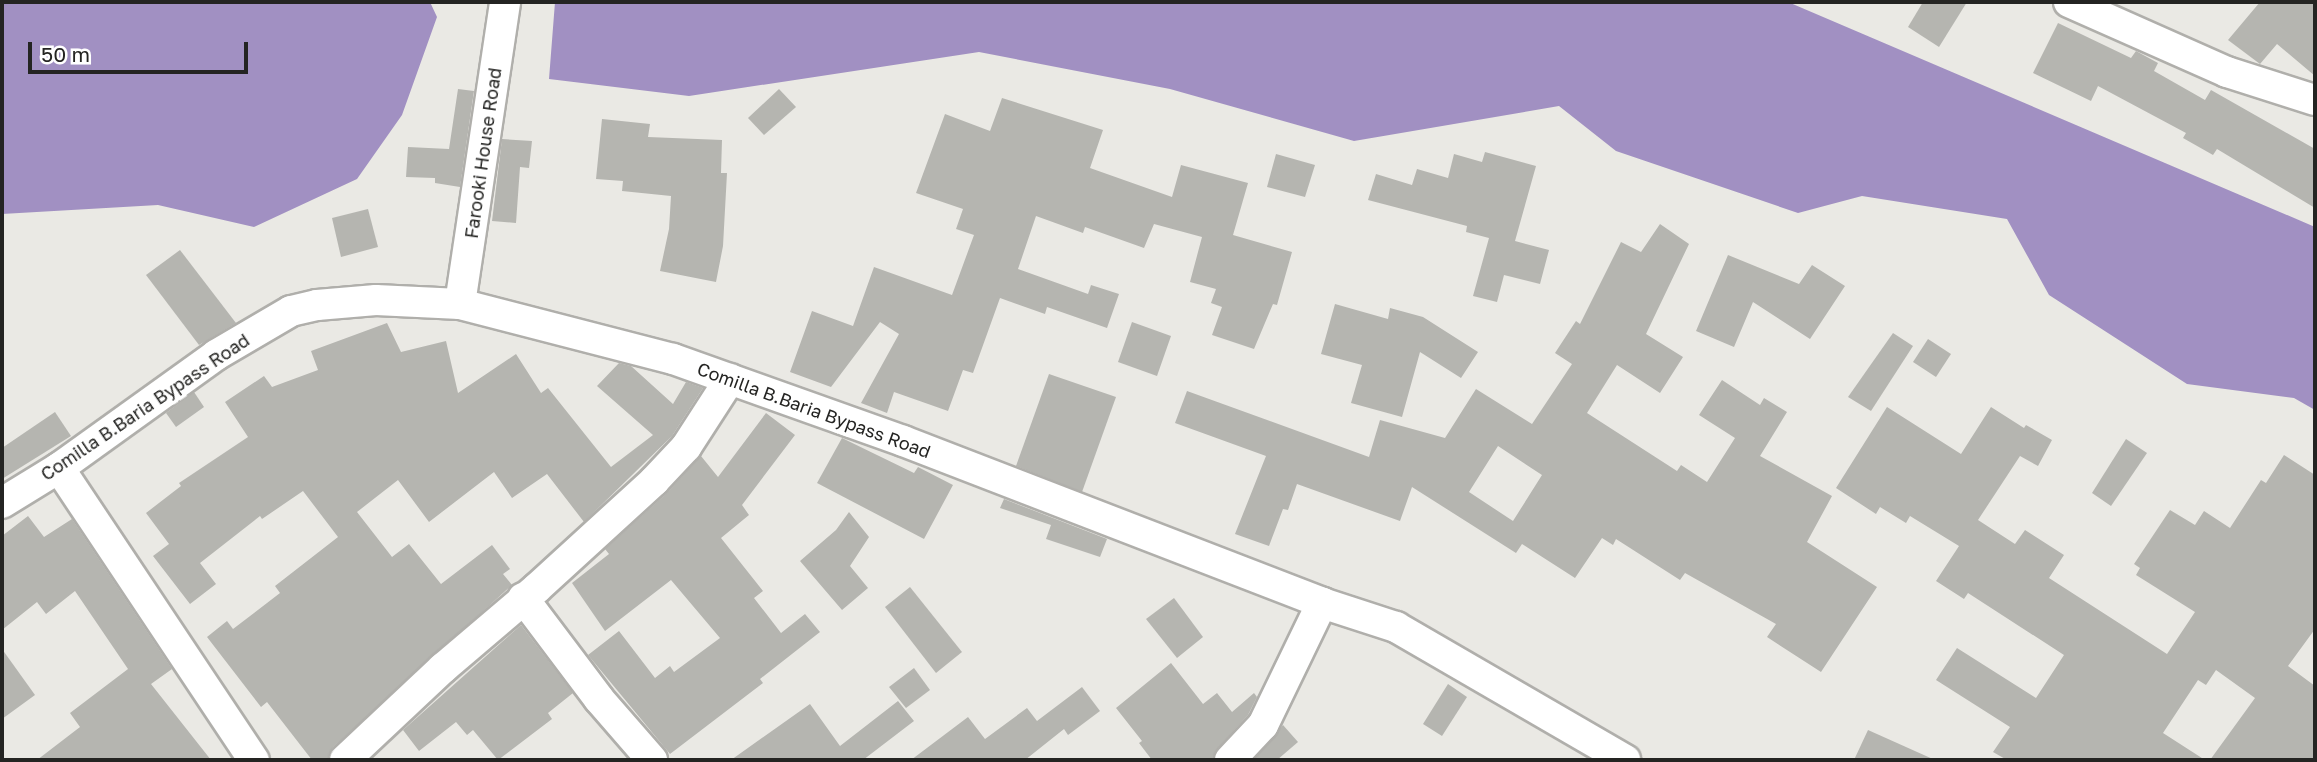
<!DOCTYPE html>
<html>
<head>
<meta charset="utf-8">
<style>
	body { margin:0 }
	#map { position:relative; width:2317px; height:762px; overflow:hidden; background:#eae9e4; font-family:"Golos Text",sans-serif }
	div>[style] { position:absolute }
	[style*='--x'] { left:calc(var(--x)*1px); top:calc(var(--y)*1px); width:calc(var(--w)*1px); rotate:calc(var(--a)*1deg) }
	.water>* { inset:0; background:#a190c2 }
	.building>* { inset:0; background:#b5b5b0 }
	.roads { filter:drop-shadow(2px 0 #b0afab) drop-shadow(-2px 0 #b0afab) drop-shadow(0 2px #b0afab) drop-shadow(0 -2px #b0afab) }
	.minor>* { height:30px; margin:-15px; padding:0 15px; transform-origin:15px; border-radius:15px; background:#fff }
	span { translate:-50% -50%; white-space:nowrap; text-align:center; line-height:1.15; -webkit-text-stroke:7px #fff; paint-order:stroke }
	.street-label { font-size:18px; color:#242422 }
	.frame { position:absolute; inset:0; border:4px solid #242422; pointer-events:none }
	.scale { position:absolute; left:28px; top:42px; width:220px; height:32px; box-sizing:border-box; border:4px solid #242422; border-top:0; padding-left:9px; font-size:21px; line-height:24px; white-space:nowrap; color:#242422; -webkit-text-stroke:5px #fff; paint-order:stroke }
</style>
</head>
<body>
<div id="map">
	<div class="water">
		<i style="clip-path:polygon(2px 2px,430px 2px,437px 17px,402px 115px,357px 179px,254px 227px,158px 205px,2px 214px)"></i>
		<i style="clip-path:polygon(555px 2px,1788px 2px,2315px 227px,2315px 410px,2294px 398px,2187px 384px,2049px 295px,2007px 219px,1862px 196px,1798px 213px,1616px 151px,1559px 106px,1354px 141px,1170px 89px,979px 52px,689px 96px,549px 79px)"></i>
	</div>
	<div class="building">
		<i style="clip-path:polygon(1923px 2px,1967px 2px,1939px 47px,1908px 27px)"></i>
		<i style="clip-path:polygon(2260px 2px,2315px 2px,2315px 76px,2277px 44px,2260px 64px,2228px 40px)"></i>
		<i style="clip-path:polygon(2058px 23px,2131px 58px,2136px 51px,2158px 63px,2154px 71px,2205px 100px,2211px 90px,2315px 149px,2315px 208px,2217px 149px,2213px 155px,2183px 138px,2186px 133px,2098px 86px,2091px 101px,2033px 73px)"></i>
		<i style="clip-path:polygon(458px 89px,474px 91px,460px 187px,435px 183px,435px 178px,406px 177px,408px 147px,449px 149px)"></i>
		<i style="clip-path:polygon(779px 89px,796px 107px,764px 135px,748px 118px)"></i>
		<i style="clip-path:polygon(1002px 98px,1103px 130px,1090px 168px,1172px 197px,1181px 165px,1248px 183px,1233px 235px,1292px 252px,1277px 305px,1273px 304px,1254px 349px,1212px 335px,1222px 307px,1211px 303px,1216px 289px,1190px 282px,1202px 237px,1154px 224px,1144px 248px,1085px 227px,1083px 233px,1036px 216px,1018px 269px,1088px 294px,1091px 285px,1119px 294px,1107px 328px,1047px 307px,1045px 314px,1000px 298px,973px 373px,963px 370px,948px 411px,894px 392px,887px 413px,861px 403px,899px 334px,880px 322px,831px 387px,790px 372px,812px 311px,853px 326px,874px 267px,952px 295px,974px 235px,956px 229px,963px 209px,916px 193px,945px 114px,990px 131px)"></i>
		<i style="clip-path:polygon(602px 119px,650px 124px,648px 137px,722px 140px,721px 173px,727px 173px,723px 246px,716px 282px,660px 271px,669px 229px,671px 196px,622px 191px,623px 181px,596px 179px)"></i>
		<i style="clip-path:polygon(502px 139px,532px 141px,529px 168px,520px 167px,516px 223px,492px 221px)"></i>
		<i style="clip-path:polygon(1485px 152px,1536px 166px,1515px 241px,1549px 250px,1540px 284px,1504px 275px,1497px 302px,1473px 296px,1489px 238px,1466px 232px,1467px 226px,1368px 200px,1376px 174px,1412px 185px,1417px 169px,1448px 178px,1454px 154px,1482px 162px)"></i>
		<i style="clip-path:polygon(1276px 154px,1315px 165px,1305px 197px,1267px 187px)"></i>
		<i style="clip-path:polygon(368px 209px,378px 247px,341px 257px,332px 218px)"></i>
		<i style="clip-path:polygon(evenodd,1660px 224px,1689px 244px,1646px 334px,1683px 357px,1660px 393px,1617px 365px,1587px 413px,1677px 471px,1681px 465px,1707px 482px,1735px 438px,1699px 415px,1722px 380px,1760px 405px,1764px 398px,1787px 412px,1760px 456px,1832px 496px,1807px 542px,1877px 587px,1821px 672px,1767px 637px,1776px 624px,1685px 573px,1680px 580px,1616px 539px,1613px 545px,1602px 538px,1575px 578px,1522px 544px,1516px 553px,1412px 487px,1400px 521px,1297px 484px,1288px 510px,1283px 509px,1269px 546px,1235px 534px,1266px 456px,1175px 423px,1187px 391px,1369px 457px,1380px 420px,1445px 438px,1476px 389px,1532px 424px,1572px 364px,1555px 353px,1576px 321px,1580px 324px,1621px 242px,1641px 252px,1660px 224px,1498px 446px,1542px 475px,1513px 521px,1469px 492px,1498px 446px)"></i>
		<i style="clip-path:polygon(180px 250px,236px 323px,199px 345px,146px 275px)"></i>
		<i style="clip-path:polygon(1728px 255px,1799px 284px,1812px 265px,1845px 286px,1810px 339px,1753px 302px,1734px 347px,1696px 331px)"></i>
		<i style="clip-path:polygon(1335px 304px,1388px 319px,1390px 308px,1423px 317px,1478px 352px,1461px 378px,1420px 352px,1402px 417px,1351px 403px,1362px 365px,1321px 354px)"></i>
		<i style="clip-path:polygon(1132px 322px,1171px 336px,1157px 376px,1118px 362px)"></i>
		<i style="clip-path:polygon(387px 323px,401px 352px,446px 341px,458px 393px,516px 354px,541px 393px,548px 388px,611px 467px,653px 435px,597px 386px,619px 363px,631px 366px,673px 404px,686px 382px,703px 388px,672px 436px,584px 522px,547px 474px,512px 498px,494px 472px,429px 522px,398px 480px,357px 512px,392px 557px,409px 544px,441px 584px,492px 545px,510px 569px,503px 574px,512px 585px,333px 747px,328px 760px,312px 760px,267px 702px,261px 707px,207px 637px,227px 621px,233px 629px,280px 593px,275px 586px,338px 537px,303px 491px,262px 519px,260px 516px,200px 563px,216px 584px,190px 604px,153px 556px,169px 544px,146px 513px,181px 486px,179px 483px,248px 437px,225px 402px,264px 376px,272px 387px,318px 370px,311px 351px)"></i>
		<i style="clip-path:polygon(1893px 333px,1913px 346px,1871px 411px,1848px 397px)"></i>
		<i style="clip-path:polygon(1928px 339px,1951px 354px,1936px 377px,1913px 362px)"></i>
		<i style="clip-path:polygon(1049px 374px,1116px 397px,1082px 492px,1016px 466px)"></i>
		<i style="clip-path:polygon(194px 392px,204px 407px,176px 427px,166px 413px)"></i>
		<i style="clip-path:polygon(1887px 407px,1961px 454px,1991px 407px,2024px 428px,2026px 425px,2052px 440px,2038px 466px,2020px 456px,1978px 520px,2015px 544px,2025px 530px,2064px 555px,2049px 578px,2167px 654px,2195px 612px,2136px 575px,2140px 568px,2134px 564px,2170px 510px,2195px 525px,2204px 511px,2230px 528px,2261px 480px,2266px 483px,2284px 455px,2315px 475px,2315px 629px,2288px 666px,2315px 686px,2315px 760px,2210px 760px,2255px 698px,2216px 670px,2206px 685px,2198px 680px,2163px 733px,2205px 760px,2007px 760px,1993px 752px,2010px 727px,1936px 680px,1957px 648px,2036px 698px,2064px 655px,1968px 593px,1964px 599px,1936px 581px,1959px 546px,1910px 516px,1906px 523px,1880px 507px,1876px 514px,1836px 488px)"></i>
		<i style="clip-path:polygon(55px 412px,71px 436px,2px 479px,2px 448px)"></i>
		<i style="clip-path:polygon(766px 413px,795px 435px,742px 505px,749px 515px,721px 538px,763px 591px,754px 598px,781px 633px,805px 614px,820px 632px,760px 679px,763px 683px,670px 754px,588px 655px,619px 631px,655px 678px,670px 666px,674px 672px,720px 638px,671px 580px,605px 631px,572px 583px,609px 554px,605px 549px,666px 494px,701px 456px,718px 477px)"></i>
		<i style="clip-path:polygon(842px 438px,914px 473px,918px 467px,953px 485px,924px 539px,817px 483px)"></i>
		<i style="clip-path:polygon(2126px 439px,2147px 453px,2111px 506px,2092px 493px)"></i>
		<i style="clip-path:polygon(1004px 499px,1107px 539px,1100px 557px,1046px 539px,1051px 525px,1000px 508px)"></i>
		<i style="clip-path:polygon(849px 512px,869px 537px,850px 566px,868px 588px,842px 610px,800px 561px,836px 530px)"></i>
		<i style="clip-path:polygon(28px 516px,44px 537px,72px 519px,172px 669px,151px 684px,211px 760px,37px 760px,80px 727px,70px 713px,128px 669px,75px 591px,46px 614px,37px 602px,2px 630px,2px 536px)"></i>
		<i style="clip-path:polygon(910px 587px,962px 652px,936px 673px,885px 607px)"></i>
		<i style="clip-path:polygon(1174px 598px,1203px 637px,1177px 658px,1146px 619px)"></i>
		<i style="clip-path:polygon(521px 625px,573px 693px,548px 713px,552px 719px,498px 760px,473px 730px,467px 735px,456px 722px,419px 751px,403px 730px)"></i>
		<i style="clip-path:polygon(2px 649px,35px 695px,2px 719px)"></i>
		<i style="clip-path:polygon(1171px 663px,1203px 704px,1217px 693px,1232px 712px,1254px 693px,1257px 697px,1248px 715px,1217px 749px,1213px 760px,1152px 760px,1139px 743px,1142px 741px,1116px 708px)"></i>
		<i style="clip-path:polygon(914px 668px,930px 690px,906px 708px,889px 687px)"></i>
		<i style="clip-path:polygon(1448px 684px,1467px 697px,1442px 736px,1423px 724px)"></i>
		<i style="clip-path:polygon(1082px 687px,1100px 711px,1068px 735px,1064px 729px,1025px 760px,911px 760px,968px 717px,985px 739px,1027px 708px,1037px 721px)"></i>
		<i style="clip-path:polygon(898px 701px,914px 721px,863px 760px,731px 760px,810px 704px,840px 746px)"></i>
		<i style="clip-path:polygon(1283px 725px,1298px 742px,1277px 760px,1254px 760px)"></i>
		<i style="clip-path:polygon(1868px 730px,1935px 760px,1854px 760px)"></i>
	</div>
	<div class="roads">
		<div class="minor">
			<i style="--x:2069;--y:2;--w:173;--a:23.9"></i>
			<i style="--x:2227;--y:72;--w:92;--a:17.7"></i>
			<i style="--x:460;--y:304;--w:305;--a:-81.5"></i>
			<i style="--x:59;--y:468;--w:351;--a:56.3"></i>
			<i style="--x:2;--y:503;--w:67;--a:-31.6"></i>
			<i style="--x:59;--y:468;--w:193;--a:-35.7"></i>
			<i style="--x:216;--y:355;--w:87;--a:-30.4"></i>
			<i style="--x:291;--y:311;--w:27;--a:-13"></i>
			<i style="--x:317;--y:305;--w:59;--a:-4.8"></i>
			<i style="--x:376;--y:300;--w:84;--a:2.7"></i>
			<i style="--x:460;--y:304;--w:220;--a:14.5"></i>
			<i style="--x:673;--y:359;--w:244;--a:19.6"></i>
			<i style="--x:903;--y:441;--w:449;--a:21.1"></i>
			<i style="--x:1322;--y:603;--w:78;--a:18"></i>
			<i style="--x:1396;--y:627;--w:265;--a:30.1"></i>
			<i style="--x:523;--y:598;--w:126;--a:53"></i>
			<i style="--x:599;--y:699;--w:81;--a:49"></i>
			<i style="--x:345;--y:760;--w:134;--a:-43.2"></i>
			<i style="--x:443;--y:668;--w:123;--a:-40.4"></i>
			<i style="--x:537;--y:588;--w:159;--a:-42.4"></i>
			<i style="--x:654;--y:481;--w:47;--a:-46.7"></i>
			<i style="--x:686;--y:447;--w:81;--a:-57.1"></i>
			<i style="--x:1230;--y:760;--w:48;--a:-46.7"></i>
			<i style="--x:1263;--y:725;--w:136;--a:-64.2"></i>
		</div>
	</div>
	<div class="street-label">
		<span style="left:483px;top:153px;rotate:-82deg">Farooki House Road</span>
		<span style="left:145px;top:407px;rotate:-34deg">Comilla B.Baria Bypass Road</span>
		<span style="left:814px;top:410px;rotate:20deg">Comilla B.Baria Bypass Road</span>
	</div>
	<div class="frame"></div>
	<div class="scale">50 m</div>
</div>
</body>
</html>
